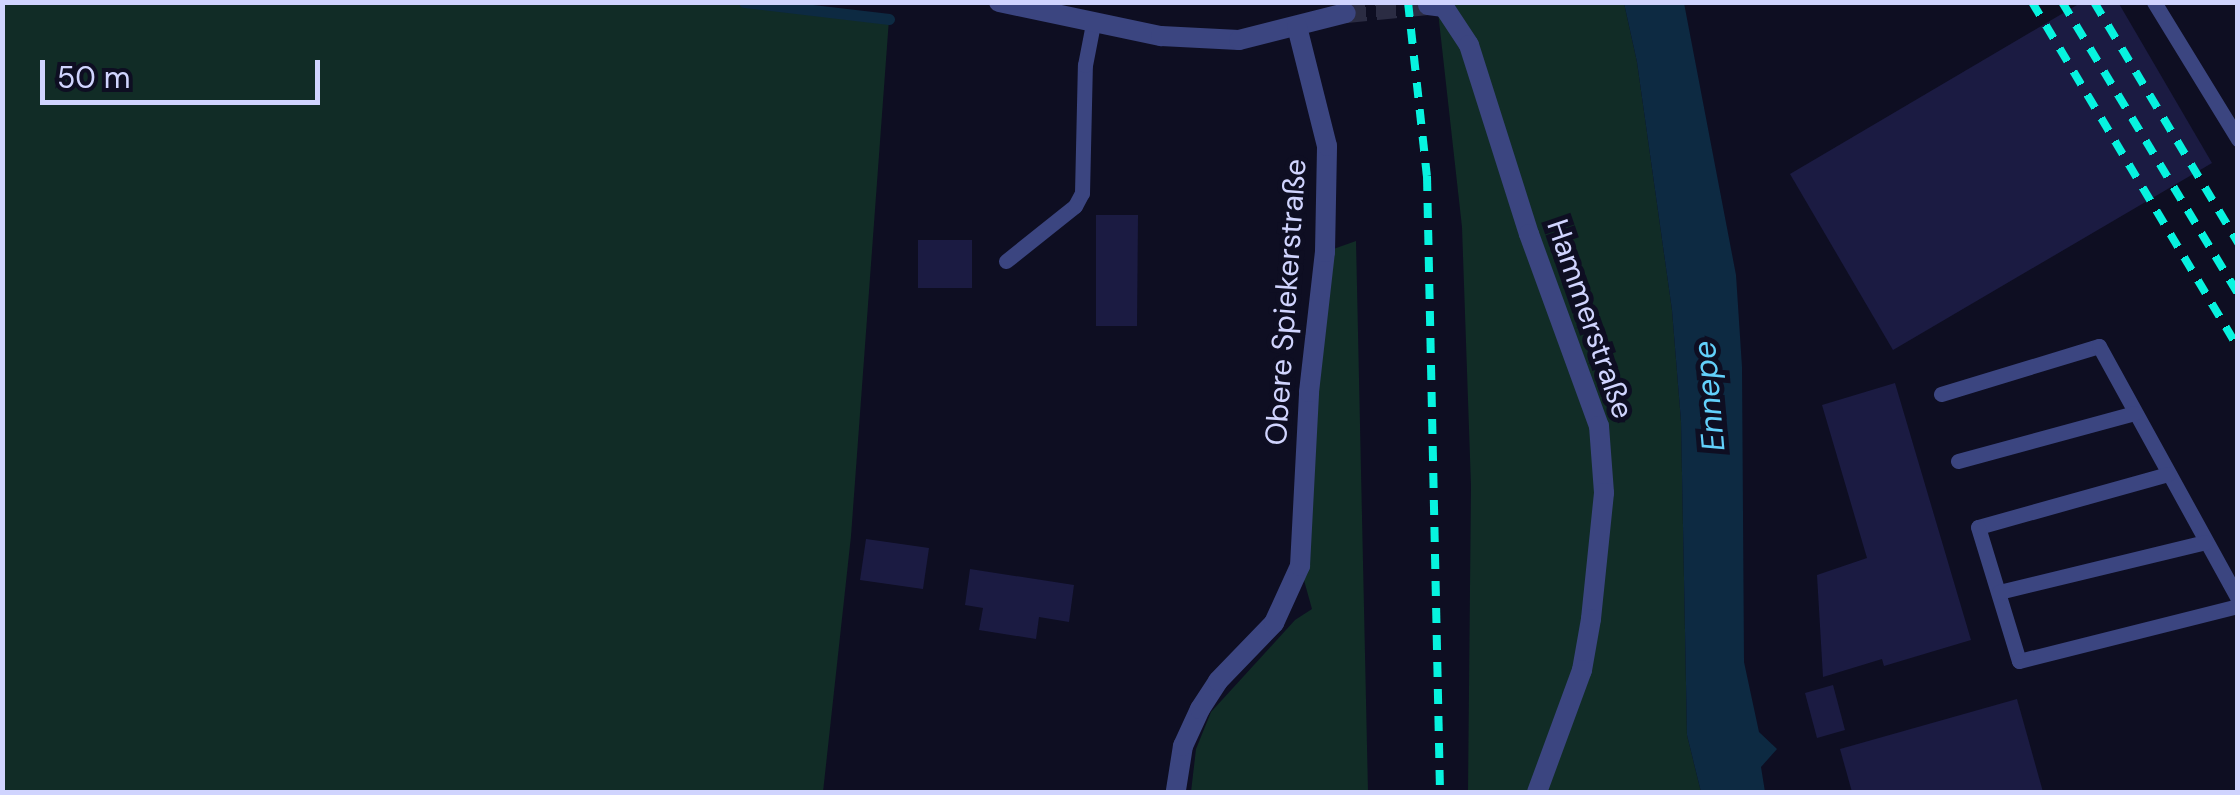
<!DOCTYPE html>
<html>
<head>
<meta charset="utf-8">
<style>
	body { margin:0 }
	#map { position:relative; width:2240px; height:795px; overflow:hidden; background:#0e0e22; font-family:"DM Sans",sans-serif }
	div>[style] { position:absolute }
	[style*='--x'] { left:calc(var(--x)*1px); top:calc(var(--y)*1px); width:calc(var(--w)*1px); rotate:calc(var(--a)*1deg) }
	.green>* { inset:0; background:#112c26 }
	.water>* { inset:0; background:#0d2a42 }
	.stream>* { height:11px; margin:-5.5px; padding:0 5.5px; transform-origin:5.5px; border-radius:5.5px; background:#0d2a42 }
	.building>* { inset:0; background:#1b1b42 }
	.minor-tunnel>* { height:20px; margin-top:-10px; transform-origin:0; background:repeating-linear-gradient(90deg,#2b2c43 0 20px,transparent 0 30px) }
	.service>* { height:15px; margin:-7.5px; padding:0 7.5px; transform-origin:7.5px; border-radius:7.5px; background:#3b4580 }
	.minor>* { height:20px; margin:-10px; padding:0 10px; transform-origin:10px; border-radius:10px; background:#3b4580 }
	.rail>* { height:8px; margin-top:-4px; transform-origin:0; background:repeating-linear-gradient(90deg,#07f3df 0 15px,transparent 0 27px) }
	span { translate:-50% -50%; white-space:nowrap; text-align:center; line-height:1.15; -webkit-text-stroke:10px #0e0e22; paint-order:stroke }
	.street-label { font-size:30px; color:#d0d4fe }
	.water-label { font-size:32px; color:#62d0fb; font-style:italic }
	.frame { position:absolute; inset:0; border:5px solid #d0d4fe; pointer-events:none }
	.scale { position:absolute; left:40px; top:60px; width:280px; height:45px; box-sizing:border-box; border:5px solid #d0d4fe; border-top:0; padding-left:12px; font-size:30px; line-height:35px; white-space:nowrap; color:#d0d4fe; -webkit-text-stroke:8px #0e0e22; paint-order:stroke }
</style>
</head>
<body>
<div id="map">
	<div class="green">
		<i style="clip-path:polygon(744px 3px,889px 19px,851px 536px,823px 792px,3px 792px,3px 3px)"></i>
		<i style="clip-path:polygon(1437px 3px,1624px 3px,1637px 62px,1672px 310px,1681px 421px,1687px 735px,1701px 792px,1468px 792px,1471px 486px,1462px 227px)"></i>
		<i style="clip-path:polygon(1356px 241px,1368px 792px,1191px 792px,1196px 749px,1211px 712px,1295px 620px,1312px 609px,1300px 566px,1325px 252px)"></i>
	</div>
	<div class="water">
		<i style="clip-path:polygon(1624px 3px,1684px 3px,1736px 275px,1742px 367px,1744px 662px,1759px 732px,1777px 749px,1761px 767px,1765px 792px,1701px 792px,1687px 735px,1681px 421px,1672px 310px,1637px 62px)"></i>
	</div>
	<div class="stream">
		<i style="--x:744;--y:2;--w:146;--a:6.7"></i>
	</div>
	<div class="building">
		<i style="clip-path:polygon(2082px 2px,2118px 2px,2212px 163px,1893px 350px,1790px 174px)"></i>
		<i style="clip-path:polygon(1096px 215px,1138px 215px,1137px 326px,1096px 326px)"></i>
		<i style="clip-path:polygon(918px 240px,972px 240px,972px 288px,918px 288px)"></i>
		<i style="clip-path:polygon(1895px 383px,1971px 640px,1884px 666px,1882px 659px,1823px 677px,1817px 575px,1867px 558px,1822px 405px)"></i>
		<i style="clip-path:polygon(866px 539px,929px 548px,923px 589px,860px 580px)"></i>
		<i style="clip-path:polygon(970px 569px,1074px 585px,1069px 622px,1039px 617px,1036px 639px,979px 630px,983px 608px,965px 605px)"></i>
		<i style="clip-path:polygon(1833px 685px,1845px 730px,1817px 738px,1805px 693px)"></i>
		<i style="clip-path:polygon(2017px 699px,2043px 792px,1852px 792px,1840px 749px)"></i>
	</div>
	<div class="minor-tunnel">
		<i style="--x:1346;--y:13;--w:82;--a:-5.6"></i>
	</div>
	<div class="service">
		<i style="--x:2154;--y:2;--w:161;--a:58.5"></i>
		<i style="--x:1006;--y:261;--w:88;--a:-38.6"></i>
		<i style="--x:1075;--y:206;--w:15;--a:-62"></i>
		<i style="--x:1082;--y:193;--w:128;--a:-88.7"></i>
		<i style="--x:1085;--y:65;--w:42;--a:-79"></i>
		<i style="--x:1941;--y:394;--w:165;--a:-16.9"></i>
		<i style="--x:2099;--y:346;--w:289;--a:61.2"></i>
		<i style="--x:1958;--y:461;--w:183;--a:-15.2"></i>
		<i style="--x:2168;--y:474;--w:197;--a:164.4"></i>
		<i style="--x:1978;--y:527;--w:140;--a:73"></i>
		<i style="--x:2019;--y:661;--w:226;--a:-14.1"></i>
		<i style="--x:1999;--y:592;--w:212;--a:-13.6"></i>
	</div>
	<div class="minor">
		<i style="--x:999;--y:2;--w:166;--a:11.9"></i>
		<i style="--x:1161;--y:36;--w:78;--a:2.9"></i>
		<i style="--x:1239;--y:40;--w:110;--a:-14.2"></i>
		<i style="--x:1428;--y:5;--w:16;--a:7"></i>
		<i style="--x:1444;--y:7;--w:45;--a:56.7"></i>
		<i style="--x:1469;--y:45;--w:198;--a:72.4"></i>
		<i style="--x:1529;--y:234;--w:204;--a:70"></i>
		<i style="--x:1599;--y:426;--w:67;--a:85.7"></i>
		<i style="--x:1604;--y:493;--w:127;--a:95.9"></i>
		<i style="--x:1591;--y:619;--w:52;--a:100"></i>
		<i style="--x:1582;--y:670;--w:130;--a:110.2"></i>
		<i style="--x:1176;--y:790;--w:45;--a:-81"></i>
		<i style="--x:1183;--y:746;--w:41;--a:-65.3"></i>
		<i style="--x:1200;--y:709;--w:33;--a:-57"></i>
		<i style="--x:1218;--y:681;--w:81;--a:-46"></i>
		<i style="--x:1274;--y:623;--w:63;--a:-65.5"></i>
		<i style="--x:1300;--y:566;--w:174;--a:-87"></i>
		<i style="--x:1309;--y:392;--w:141;--a:-83.5"></i>
		<i style="--x:1325;--y:252;--w:106;--a:-88.9"></i>
		<i style="--x:1327;--y:146;--w:123;--a:-104.1"></i>
	</div>
	<div class="rail">
		<i style="--x:1408;--y:2;--w:175;--a:83.8"></i>
		<i style="--x:1427;--y:176;--w:616;--a:88.79"></i>
		<i style="--x:2032;--y:2;--w:402;--a:59.2"></i>
		<i style="--x:2062;--y:2;--w:341;--a:58.9"></i>
		<i style="--x:2094;--y:2;--w:281;--a:59.1"></i>
	</div>
	<div class="street-label">
		<span style="left:1286px;top:302px;rotate:-86deg">Obere Spiekerstraße</span>
		<span style="left:1590px;top:319px;rotate:71deg">Hammerstraße</span>
	</div>
	<div class="water-label">
		<span style="left:1709px;top:396px;rotate:-95deg">Ennepe</span>
	</div>
	<div class="frame"></div>
	<div class="scale">50 m</div>
</div>
</body>
</html>
